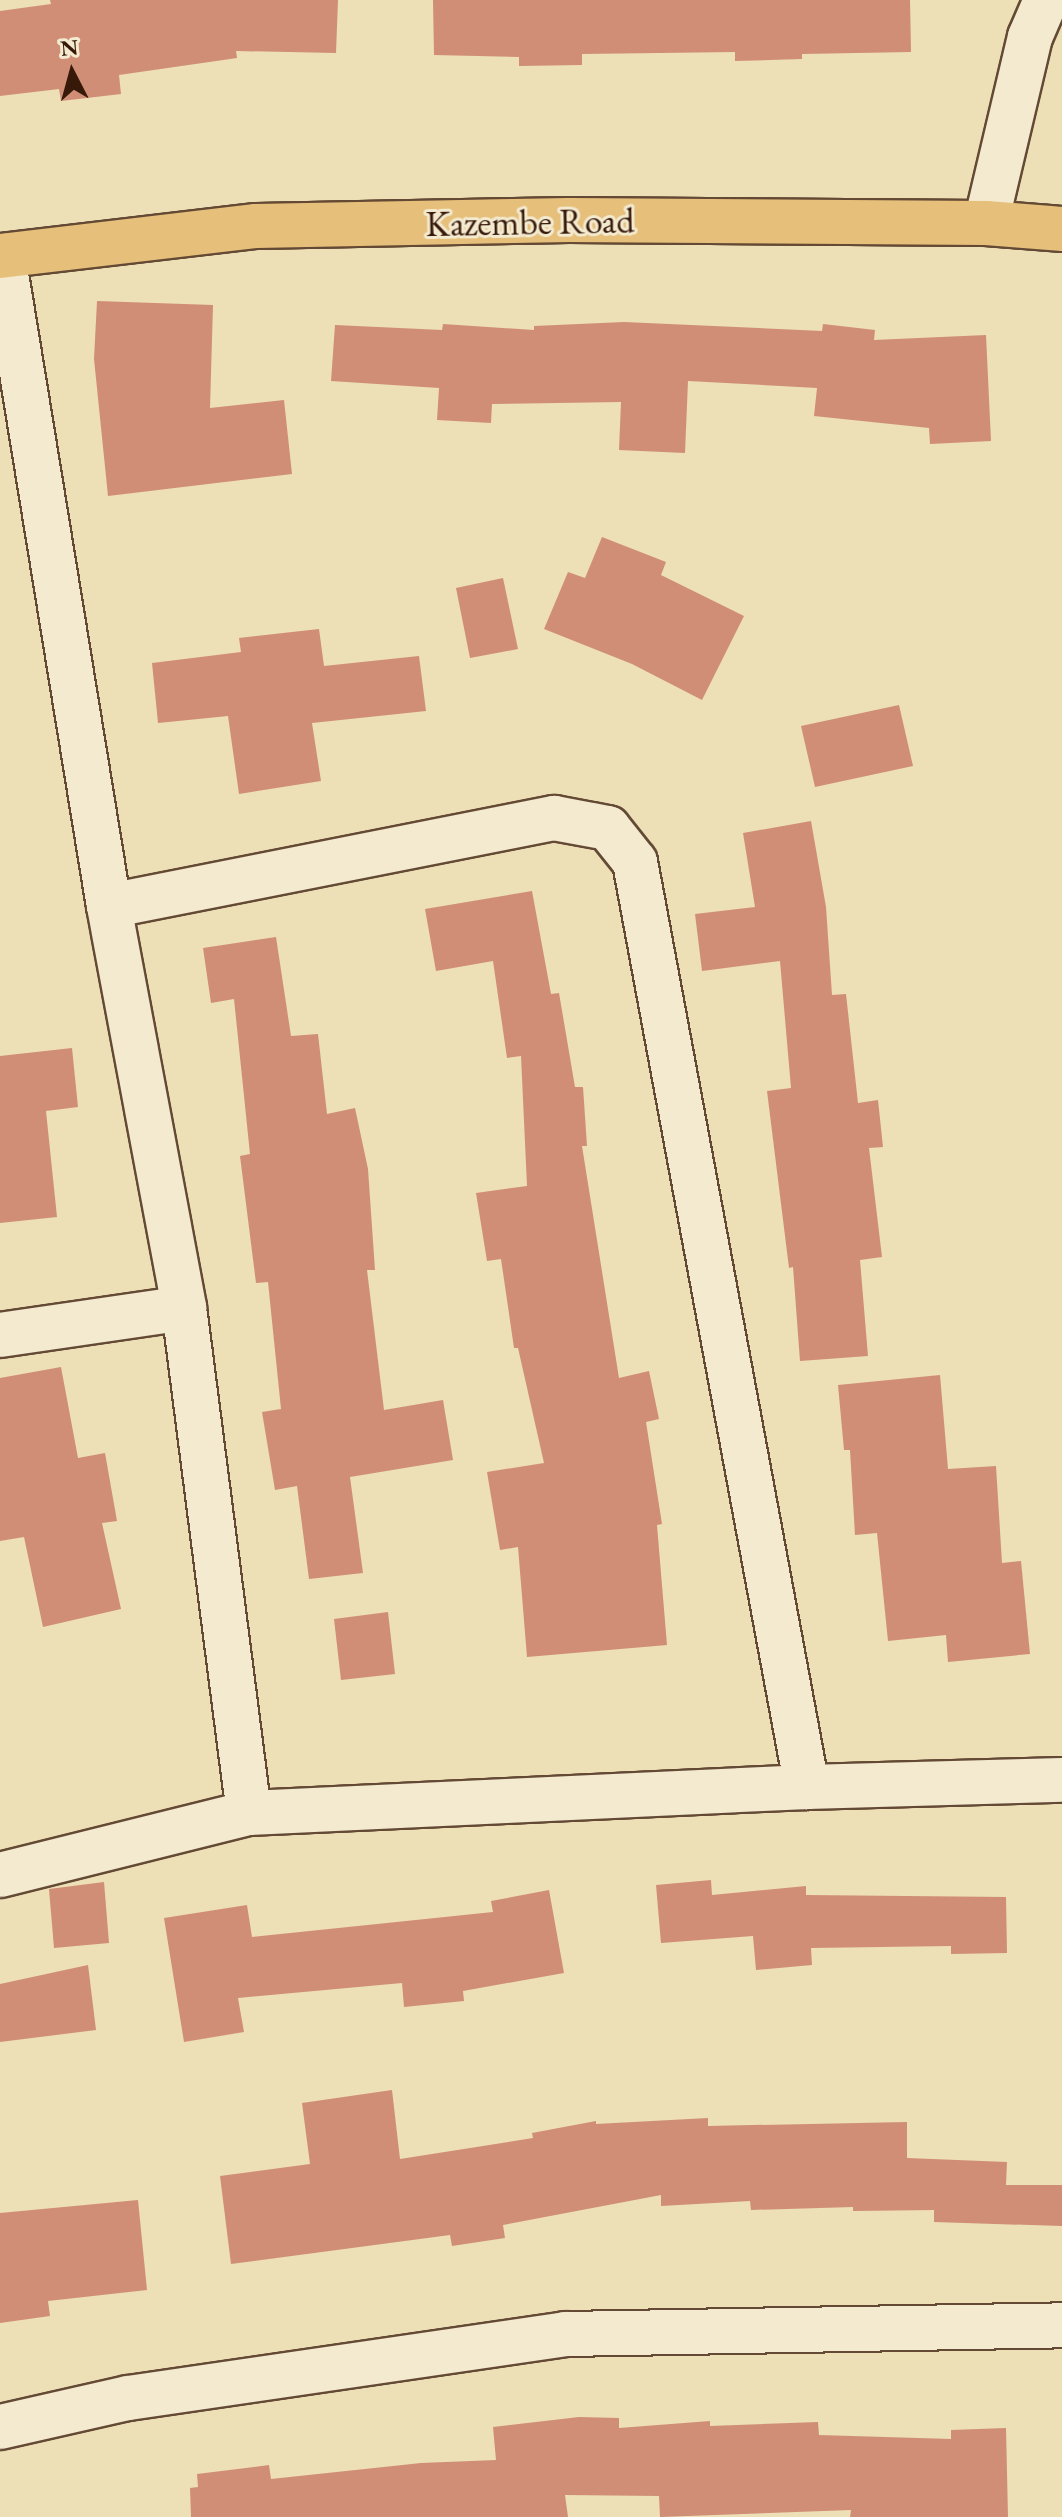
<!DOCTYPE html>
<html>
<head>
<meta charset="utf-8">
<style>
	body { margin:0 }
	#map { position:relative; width:1062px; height:2517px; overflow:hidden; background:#eddfb6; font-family:"EB Garamond",serif }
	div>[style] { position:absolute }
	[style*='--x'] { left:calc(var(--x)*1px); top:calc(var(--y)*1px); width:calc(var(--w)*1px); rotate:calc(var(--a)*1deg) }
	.building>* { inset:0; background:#d08e76 }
	.roads { filter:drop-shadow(2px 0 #644a35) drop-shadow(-2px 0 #644a35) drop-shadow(0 2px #644a35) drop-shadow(0 -2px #644a35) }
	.minor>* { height:44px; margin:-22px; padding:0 22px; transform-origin:22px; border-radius:22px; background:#f3ead0 }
	.major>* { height:44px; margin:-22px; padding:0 22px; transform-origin:22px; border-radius:22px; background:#e6c07b }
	span { translate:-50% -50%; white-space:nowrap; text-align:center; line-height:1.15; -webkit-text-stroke:6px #f3ead0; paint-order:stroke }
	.street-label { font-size:36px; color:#37190a }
	.north { position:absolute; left:32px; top:32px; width:80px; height:80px; -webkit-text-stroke:6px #f3ead0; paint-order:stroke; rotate:354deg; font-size:22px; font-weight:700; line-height:32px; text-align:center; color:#37190a }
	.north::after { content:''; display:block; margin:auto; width:28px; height:36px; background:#37190a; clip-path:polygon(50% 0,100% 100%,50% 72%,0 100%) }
</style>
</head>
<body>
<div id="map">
	<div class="building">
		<i style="clip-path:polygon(50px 0,338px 0,336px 53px,236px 51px,237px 58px,119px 75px,121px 94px,61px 101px,59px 89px,0 96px,0 11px,51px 4px)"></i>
		<i style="clip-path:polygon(433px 0,910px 0,911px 52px,802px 54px,802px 59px,735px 61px,735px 52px,582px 54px,582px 65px,519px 66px,519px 57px,434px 55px)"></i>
		<i style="clip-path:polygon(97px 301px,213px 305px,210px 408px,284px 400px,292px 474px,108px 496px,94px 359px)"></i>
		<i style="clip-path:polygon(624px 322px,822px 331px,823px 324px,875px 330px,874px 340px,986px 335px,991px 441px,930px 444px,929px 428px,814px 416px,817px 388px,688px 381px,685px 453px,619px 450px,621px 402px,492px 404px,491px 423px,437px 420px,439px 388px,331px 381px,335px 325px,442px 330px,443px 324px,534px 330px,534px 326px)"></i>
		<i style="clip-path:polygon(602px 537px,666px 562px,661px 575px,744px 616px,702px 700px,632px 664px,544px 629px,568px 572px,585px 578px)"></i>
		<i style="clip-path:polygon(503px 578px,518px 649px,470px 658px,456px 588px)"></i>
		<i style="clip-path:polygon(319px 629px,324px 666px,419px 656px,426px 711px,312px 723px,321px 781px,239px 794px,228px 716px,158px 723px,152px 663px,241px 652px,239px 638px)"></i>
		<i style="clip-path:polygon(899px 705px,913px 766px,815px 787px,801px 726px)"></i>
		<i style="clip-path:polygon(811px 821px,826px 907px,832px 995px,846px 994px,858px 1103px,878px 1100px,883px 1147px,869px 1148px,882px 1257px,860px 1260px,868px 1356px,800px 1361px,793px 1267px,789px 1268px,767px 1091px,791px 1088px,780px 961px,702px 971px,695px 914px,755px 907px,743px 833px)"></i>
		<i style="clip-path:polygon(532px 891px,551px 994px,559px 993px,575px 1087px,583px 1087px,587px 1146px,582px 1146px,619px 1378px,649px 1371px,659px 1419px,646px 1422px,662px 1524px,657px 1525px,667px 1645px,527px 1657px,518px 1547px,500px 1550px,487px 1472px,544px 1463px,518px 1348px,514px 1348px,501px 1259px,487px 1261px,476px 1193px,527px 1186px,521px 1056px,507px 1058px,493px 961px,436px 971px,425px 909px)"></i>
		<i style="clip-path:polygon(276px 937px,291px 1036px,318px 1034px,327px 1114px,355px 1108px,368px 1169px,375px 1270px,367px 1270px,384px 1410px,443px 1400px,453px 1460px,350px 1477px,363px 1573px,309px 1579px,297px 1486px,275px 1490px,262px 1412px,281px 1409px,268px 1282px,256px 1283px,240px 1156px,250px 1154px,234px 999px,211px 1003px,203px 948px)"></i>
		<i style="clip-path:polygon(72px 1048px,78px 1107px,46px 1111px,57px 1217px,0 1223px,0 1056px)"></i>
		<i style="clip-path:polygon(61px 1367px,78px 1458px,105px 1453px,117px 1521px,102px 1523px,121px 1609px,43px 1627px,24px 1537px,0 1541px,0 1378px)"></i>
		<i style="clip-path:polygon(940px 1375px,948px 1469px,996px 1466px,1002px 1563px,1021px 1561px,1030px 1654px,948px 1662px,946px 1635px,888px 1641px,877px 1533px,855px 1535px,850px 1450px,844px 1450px,838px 1385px)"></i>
		<i style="clip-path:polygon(388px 1612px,395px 1674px,341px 1680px,334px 1619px)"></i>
		<i style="clip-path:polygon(711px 1880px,712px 1895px,806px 1886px,806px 1895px,1006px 1897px,1007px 1953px,951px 1954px,951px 1946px,811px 1948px,812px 1965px,756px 1970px,753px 1936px,661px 1943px,656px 1885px)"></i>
		<i style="clip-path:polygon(104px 1882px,109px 1943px,54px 1948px,49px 1889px)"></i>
		<i style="clip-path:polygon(549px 1890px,564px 1973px,463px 1991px,464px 2001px,404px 2007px,402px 1983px,238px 1998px,244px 2032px,184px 2042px,164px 1918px,247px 1905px,252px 1937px,493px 1912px,491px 1901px)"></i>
		<i style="clip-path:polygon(88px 1965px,96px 2030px,0 2042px,0 1984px)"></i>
		<i style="clip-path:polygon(392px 2090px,400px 2159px,533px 2138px,532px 2133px,596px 2121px,596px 2124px,708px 2118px,708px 2126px,907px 2122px,907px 2158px,1007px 2162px,1006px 2185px,1062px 2185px,1062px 2226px,934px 2222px,934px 2210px,853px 2211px,853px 2207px,751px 2210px,750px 2201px,661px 2206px,661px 2195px,503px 2225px,505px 2238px,452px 2246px,450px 2235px,231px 2264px,220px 2176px,310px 2164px,302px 2103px)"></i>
		<i style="clip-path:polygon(138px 2200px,147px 2290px,48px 2301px,50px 2316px,0 2323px,0 2213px)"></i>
		<i style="clip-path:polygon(579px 2417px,619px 2418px,619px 2428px,710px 2421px,710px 2426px,818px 2422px,819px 2435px,951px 2439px,951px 2430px,1006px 2428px,1008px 2517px,850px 2517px,851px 2510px,660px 2517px,659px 2496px,565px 2495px,568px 2517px,191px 2517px,190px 2488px,198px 2487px,197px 2474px,269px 2465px,271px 2479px,421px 2463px,496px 2460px,493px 2427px)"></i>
	</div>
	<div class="roads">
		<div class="minor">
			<i style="--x:986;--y:223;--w:191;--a:-76.7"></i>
			<i style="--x:1030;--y:37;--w:40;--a:-66.6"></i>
			<i style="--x:3;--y:256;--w:659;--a:80.74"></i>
			<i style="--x:109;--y:906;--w:409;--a:79.4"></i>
			<i style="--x:184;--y:1308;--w:509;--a:82.67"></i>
			<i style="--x:109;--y:906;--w:454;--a:-11.2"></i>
			<i style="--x:554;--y:818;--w:55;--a:10.5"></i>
			<i style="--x:608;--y:828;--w:43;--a:51.5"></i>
			<i style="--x:635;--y:862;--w:941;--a:79.47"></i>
			<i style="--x:0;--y:1335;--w:186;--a:-8.3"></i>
			<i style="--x:0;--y:1875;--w:257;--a:-14"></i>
			<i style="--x:249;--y:1813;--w:559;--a:-2.67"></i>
			<i style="--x:807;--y:1787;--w:255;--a:-1.6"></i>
			<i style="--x:0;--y:2427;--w:131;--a:-12.8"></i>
			<i style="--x:128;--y:2398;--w:442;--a:-8.3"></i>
			<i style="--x:565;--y:2334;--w:497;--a:-1"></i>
		</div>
		<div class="major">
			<i style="--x:0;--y:256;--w:258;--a:-6.7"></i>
			<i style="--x:256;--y:226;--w:313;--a:-1.1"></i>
			<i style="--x:569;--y:220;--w:417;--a:0.4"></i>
			<i style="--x:986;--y:223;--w:76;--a:4.5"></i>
		</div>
	</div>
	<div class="street-label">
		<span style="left:530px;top:222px;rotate:-1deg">Kazembe Road</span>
	</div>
	<div class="north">N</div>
</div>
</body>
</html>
